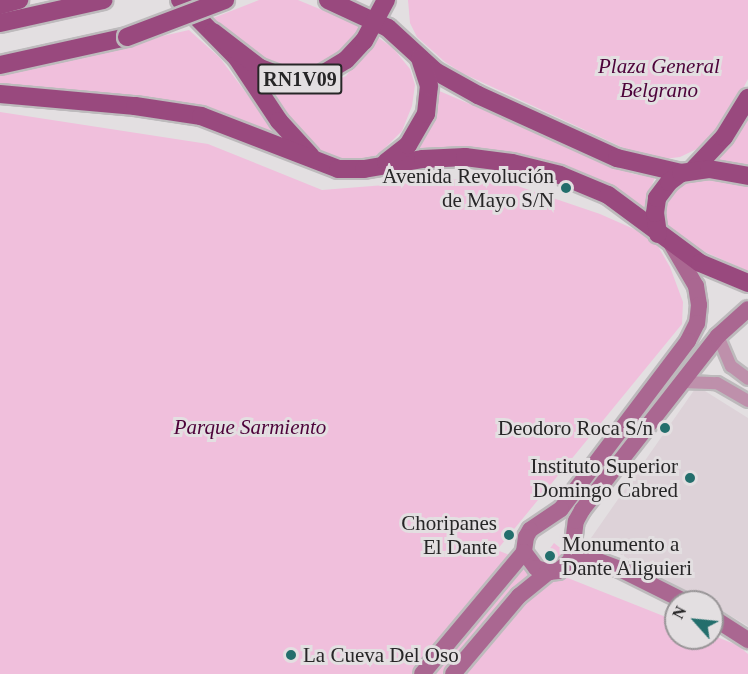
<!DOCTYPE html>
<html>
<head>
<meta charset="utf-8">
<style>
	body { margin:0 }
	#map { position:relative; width:748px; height:674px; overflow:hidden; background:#e3dfe1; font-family:Georgia,serif }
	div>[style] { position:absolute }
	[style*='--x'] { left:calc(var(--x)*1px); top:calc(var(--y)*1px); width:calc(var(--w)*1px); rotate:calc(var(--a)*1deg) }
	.built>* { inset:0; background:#ddd2d8 }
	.green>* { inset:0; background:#f0bfdc }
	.roads { filter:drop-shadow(2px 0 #bdbabc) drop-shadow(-2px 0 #bdbabc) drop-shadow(0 2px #bdbabc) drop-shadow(0 -2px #bdbabc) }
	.street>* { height:12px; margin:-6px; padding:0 6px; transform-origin:6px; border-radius:6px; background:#be90ab }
	.secondary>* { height:16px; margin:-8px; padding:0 8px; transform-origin:8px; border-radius:8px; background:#aa6791 }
	.primary>* { height:18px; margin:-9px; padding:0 9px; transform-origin:9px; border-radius:9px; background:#99497e }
	.bridges { filter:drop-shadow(2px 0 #bdbabc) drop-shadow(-2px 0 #bdbabc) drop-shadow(0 2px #bdbabc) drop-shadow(0 -2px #bdbabc) }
	.primary-bridge>* { height:18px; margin:-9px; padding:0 9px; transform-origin:9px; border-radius:9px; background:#99497e }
	.dots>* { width:16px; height:16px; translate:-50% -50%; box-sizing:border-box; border:3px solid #e3dfe1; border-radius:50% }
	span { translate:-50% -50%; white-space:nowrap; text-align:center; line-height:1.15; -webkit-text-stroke:6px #e3dfe1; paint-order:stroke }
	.shield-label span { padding:2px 4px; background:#e3dfe1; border:2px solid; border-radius:4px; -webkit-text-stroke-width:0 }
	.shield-label { font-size:20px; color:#272627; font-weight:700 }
	.park-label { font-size:21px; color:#4d033a; font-style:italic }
	.poi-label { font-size:21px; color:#272627 }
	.right { translate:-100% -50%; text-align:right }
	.left { translate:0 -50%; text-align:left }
	.north { position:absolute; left:664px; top:590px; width:60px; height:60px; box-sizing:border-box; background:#e3dfe1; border:2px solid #989597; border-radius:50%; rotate:297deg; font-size:16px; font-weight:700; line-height:24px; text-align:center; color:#272627 }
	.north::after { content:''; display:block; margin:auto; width:21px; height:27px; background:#236e6c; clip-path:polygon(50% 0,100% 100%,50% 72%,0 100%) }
</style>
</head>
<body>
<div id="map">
	<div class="built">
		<i style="clip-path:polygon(697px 386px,748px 418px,748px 626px,712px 605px,712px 602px,706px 602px,591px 538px)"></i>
	</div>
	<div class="green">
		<i style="clip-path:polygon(259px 0,298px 0,363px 27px,328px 63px,313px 70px,276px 64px,258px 56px,208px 20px)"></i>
		<i style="clip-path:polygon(408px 0,748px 0,748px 79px,723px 127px,703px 146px,680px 157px,664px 159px,643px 157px,462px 73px,445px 62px,417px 37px,410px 23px)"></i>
		<i style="clip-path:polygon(189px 30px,220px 58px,282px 141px,226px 119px,0 89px,0 73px)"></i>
		<i style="clip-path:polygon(376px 36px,393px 48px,410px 69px,415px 85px,412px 106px,402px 131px,381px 152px,362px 164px,331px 160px,310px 147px,289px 123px,267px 86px,292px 90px,321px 87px,346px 76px)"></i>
		<i style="clip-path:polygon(437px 90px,633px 174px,655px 177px,642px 212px,623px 195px,606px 185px,556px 164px,508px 155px,411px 153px,424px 139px,432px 119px)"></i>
		<i style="clip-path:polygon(0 112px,208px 144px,322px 190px,473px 178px,506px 182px,600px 214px,643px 233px,655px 241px,670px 267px,683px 302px,682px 324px,497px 550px,676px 621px,676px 638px,712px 638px,712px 635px,737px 645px,748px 654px,748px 674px,0 674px)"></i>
		<i style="clip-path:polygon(748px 113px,748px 164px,710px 163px)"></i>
		<i style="clip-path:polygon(704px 179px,748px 187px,748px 271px,696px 248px,672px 233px,666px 224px,667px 205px,679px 186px,691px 180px)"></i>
		<i style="clip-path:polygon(554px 543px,564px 551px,555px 563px,545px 555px)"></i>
	</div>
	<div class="roads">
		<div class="street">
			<i style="--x:718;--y:336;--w:33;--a:67"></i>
			<i style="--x:731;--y:366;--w:21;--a:37"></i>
			<i style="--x:683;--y:382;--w:34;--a:2"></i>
			<i style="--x:717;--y:383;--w:36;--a:30"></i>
		</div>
		<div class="secondary">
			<i style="--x:672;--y:245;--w:48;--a:59.7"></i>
			<i style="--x:696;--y:286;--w:19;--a:81"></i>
			<i style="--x:699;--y:305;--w:18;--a:96"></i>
			<i style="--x:697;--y:323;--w:20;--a:117"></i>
			<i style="--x:688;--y:341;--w:211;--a:127.1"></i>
			<i style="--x:561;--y:509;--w:37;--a:146"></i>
			<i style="--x:530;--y:530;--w:8;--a:120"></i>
			<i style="--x:526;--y:537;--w:15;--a:98"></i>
			<i style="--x:524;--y:552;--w:20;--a:53"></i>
			<i style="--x:536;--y:568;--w:14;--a:17"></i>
			<i style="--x:549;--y:572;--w:9;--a:-6"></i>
			<i style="--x:558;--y:571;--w:17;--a:-40"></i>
			<i style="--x:571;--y:560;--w:39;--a:-83"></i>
			<i style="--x:576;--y:521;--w:13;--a:-61"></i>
			<i style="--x:582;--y:510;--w:221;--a:-52"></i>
			<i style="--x:718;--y:336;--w:40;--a:-42"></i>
			<i style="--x:574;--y:552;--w:49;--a:20.3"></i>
			<i style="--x:620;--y:569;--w:74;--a:26.6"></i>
			<i style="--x:712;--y:617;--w:43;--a:32.6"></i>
			<i style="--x:422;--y:674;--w:159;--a:-50.1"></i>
			<i style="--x:453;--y:674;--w:102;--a:-49.8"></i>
			<i style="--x:519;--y:596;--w:38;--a:-39"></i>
		</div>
		<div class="primary">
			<i style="--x:180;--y:0;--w:81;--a:45.5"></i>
			<i style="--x:237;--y:58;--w:76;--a:56.3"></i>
			<i style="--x:279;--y:121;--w:47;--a:47.6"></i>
			<i style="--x:328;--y:0;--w:66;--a:25"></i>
			<i style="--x:388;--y:28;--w:64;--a:42.5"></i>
			<i style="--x:435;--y:71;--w:49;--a:29.2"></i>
			<i style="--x:478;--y:95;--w:153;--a:24.4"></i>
			<i style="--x:617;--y:158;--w:66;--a:13.2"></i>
			<i style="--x:0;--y:5;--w:20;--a:-15"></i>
			<i style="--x:0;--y:23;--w:106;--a:-12.6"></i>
			<i style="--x:213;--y:32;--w:59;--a:37.5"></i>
			<i style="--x:260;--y:68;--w:30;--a:21"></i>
			<i style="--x:288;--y:79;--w:17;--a:0"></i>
			<i style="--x:305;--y:79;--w:16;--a:-14"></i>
			<i style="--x:321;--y:75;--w:29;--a:-31"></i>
			<i style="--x:346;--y:60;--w:26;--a:-47"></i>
			<i style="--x:364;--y:41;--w:47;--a:-61.8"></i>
			<i style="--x:0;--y:65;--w:130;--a:-12.4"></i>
			<i style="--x:0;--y:94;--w:136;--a:5.1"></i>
			<i style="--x:135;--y:106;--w:67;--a:8.6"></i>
			<i style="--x:201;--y:116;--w:147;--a:21.1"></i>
			<i style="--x:338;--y:169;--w:26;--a:0"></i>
			<i style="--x:364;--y:169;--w:60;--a:-9.6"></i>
			<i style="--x:423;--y:159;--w:42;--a:-2.7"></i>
			<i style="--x:465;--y:157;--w:47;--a:7.3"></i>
			<i style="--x:512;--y:163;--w:49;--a:14"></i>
			<i style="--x:560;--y:175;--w:52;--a:22.6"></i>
			<i style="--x:608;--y:195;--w:114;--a:36.5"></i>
			<i style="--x:700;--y:263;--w:52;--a:22.6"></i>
			<i style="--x:386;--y:162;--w:28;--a:-38"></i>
			<i style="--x:408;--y:145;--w:36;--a:-60"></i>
			<i style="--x:426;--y:114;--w:28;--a:-84"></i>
			<i style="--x:429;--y:86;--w:29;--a:-108"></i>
			<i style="--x:693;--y:170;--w:45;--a:-46.8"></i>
			<i style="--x:724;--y:137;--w:46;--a:-58.4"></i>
			<i style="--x:658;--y:234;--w:21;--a:-98"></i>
			<i style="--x:655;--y:213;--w:15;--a:-82"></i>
			<i style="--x:657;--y:198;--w:20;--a:-53"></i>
			<i style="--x:669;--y:182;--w:15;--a:-37"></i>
			<i style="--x:681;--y:173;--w:28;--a:-8"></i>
			<i style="--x:709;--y:169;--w:40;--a:10"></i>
		</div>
	</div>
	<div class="bridges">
		<div class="primary-bridge">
			<i style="--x:127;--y:37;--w:105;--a:-20.7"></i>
		</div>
	</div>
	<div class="dots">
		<i style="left:566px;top:188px;background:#236e6c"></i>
		<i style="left:665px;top:428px;background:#236e6c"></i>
		<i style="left:690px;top:478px;background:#236e6c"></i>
		<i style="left:509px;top:535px;background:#236e6c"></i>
		<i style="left:550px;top:556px;background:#236e6c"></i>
		<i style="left:291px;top:655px;background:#236e6c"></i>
	</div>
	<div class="shield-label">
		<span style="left:300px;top:79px">RN1V09</span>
	</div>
	<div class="park-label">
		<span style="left:659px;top:78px">Plaza General<br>Belgrano</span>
		<span style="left:250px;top:427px">Parque Sarmiento</span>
	</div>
	<div class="poi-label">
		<span class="right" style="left:554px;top:188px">Avenida Revolución<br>de Mayo S/N</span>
		<span class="right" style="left:653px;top:428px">Deodoro Roca S/n</span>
		<span class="right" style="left:678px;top:478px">Instituto Superior<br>Domingo Cabred</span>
		<span class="right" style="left:497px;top:535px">Choripanes<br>El Dante</span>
		<span class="left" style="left:562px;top:556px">Monumento a<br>Dante Aliguieri</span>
		<span class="left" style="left:303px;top:655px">La Cueva Del Oso</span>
	</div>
	<div class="north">N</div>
</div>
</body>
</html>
